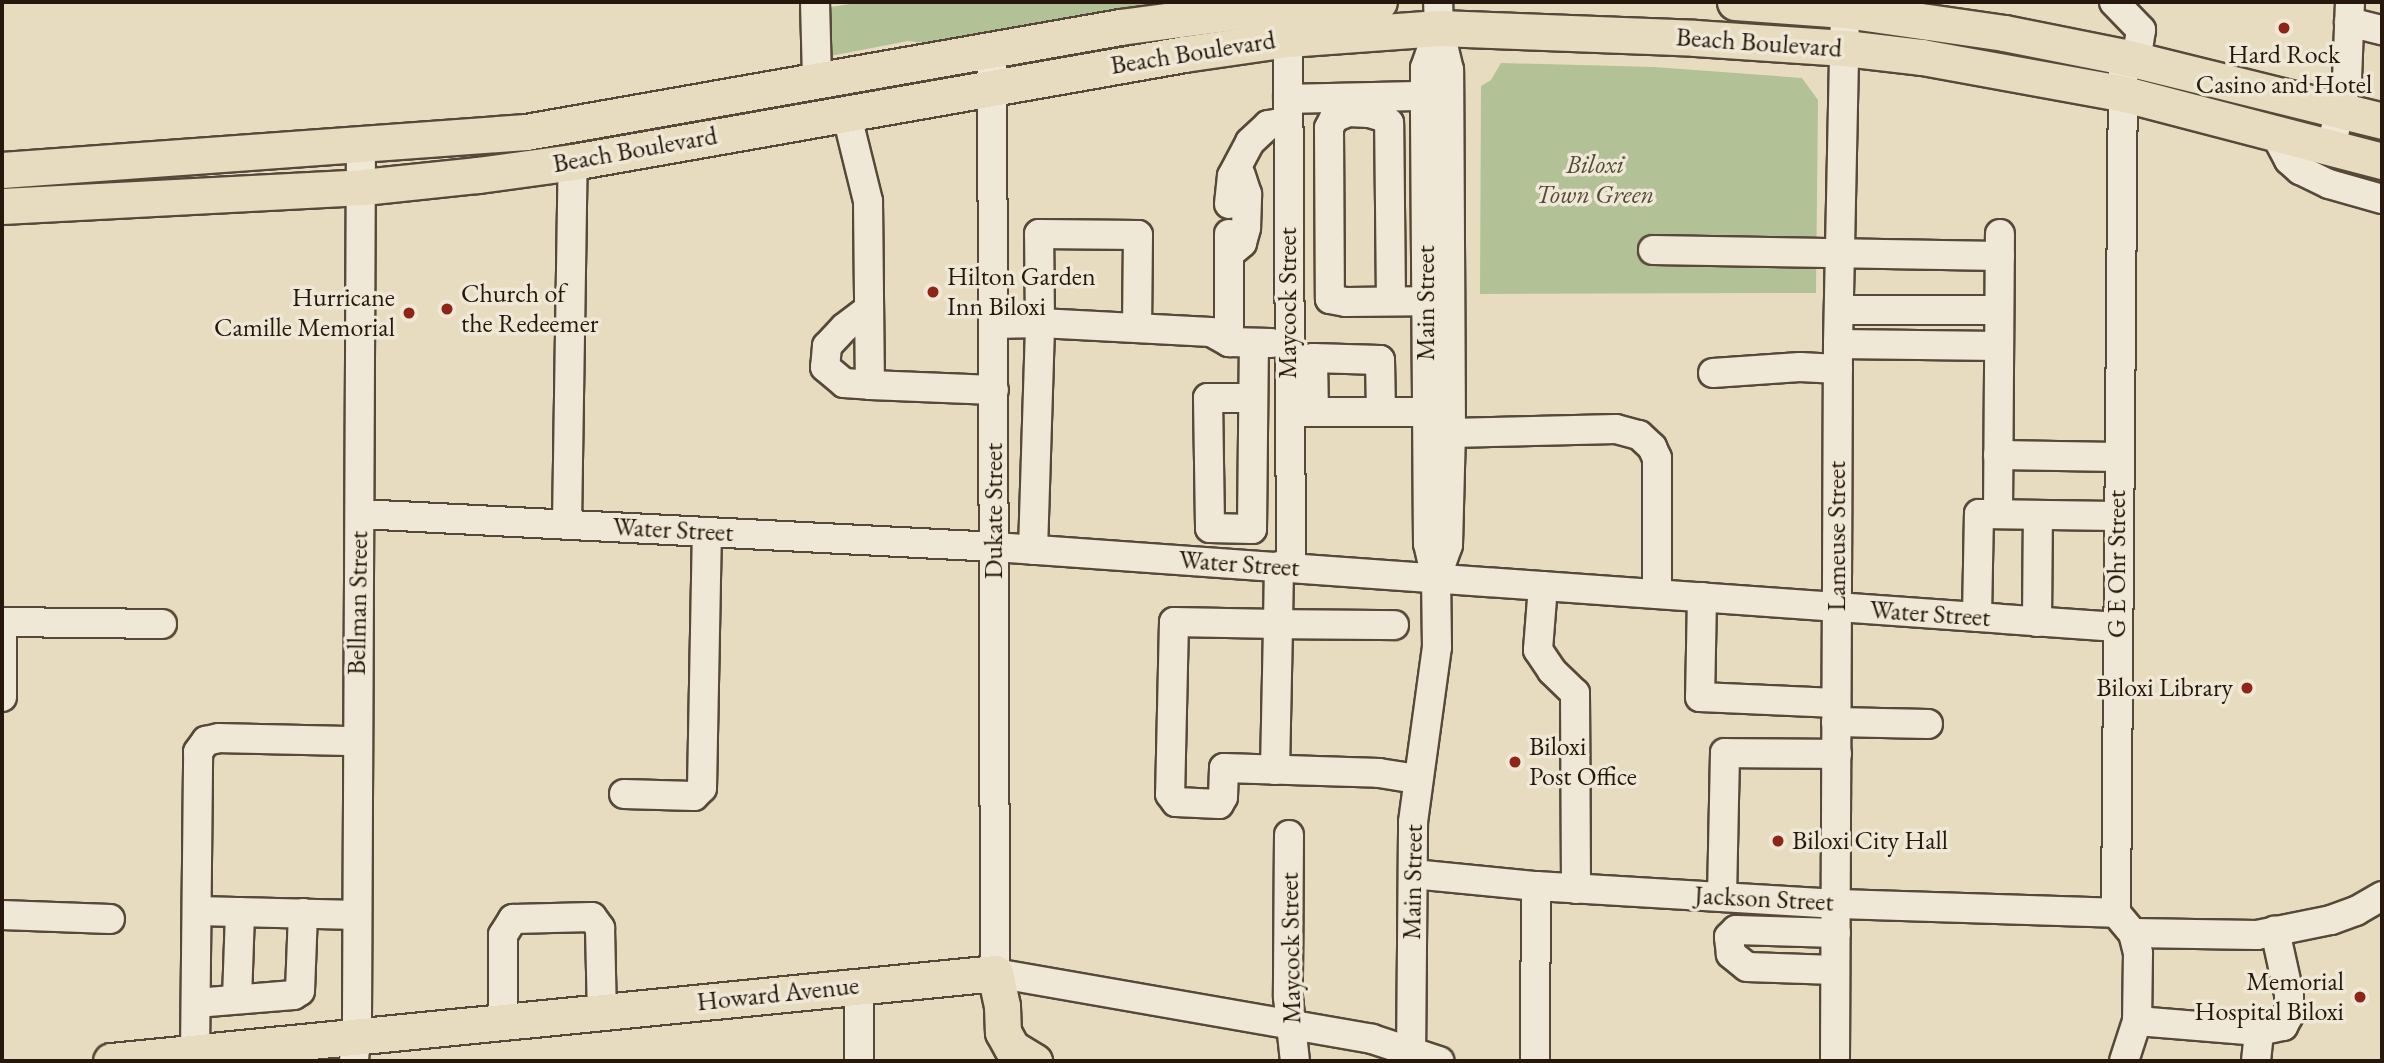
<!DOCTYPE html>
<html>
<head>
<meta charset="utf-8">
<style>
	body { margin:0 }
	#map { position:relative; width:2384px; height:1063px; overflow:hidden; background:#e8dcc0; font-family:"EB Garamond",serif }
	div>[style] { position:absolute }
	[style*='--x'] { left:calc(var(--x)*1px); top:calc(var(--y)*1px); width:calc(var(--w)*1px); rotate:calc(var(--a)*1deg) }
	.green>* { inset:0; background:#b2c196 }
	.roads { filter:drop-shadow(2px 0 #564939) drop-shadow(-2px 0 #564939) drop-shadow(0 2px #564939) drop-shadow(0 -2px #564939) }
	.minor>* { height:28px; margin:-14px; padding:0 14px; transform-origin:14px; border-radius:14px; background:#f0e8d6 }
	.major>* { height:35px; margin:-17.5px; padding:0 17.5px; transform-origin:17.5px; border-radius:17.5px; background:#e8dcc0 }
	.dots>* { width:19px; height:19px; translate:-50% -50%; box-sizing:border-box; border:4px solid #f0e8d6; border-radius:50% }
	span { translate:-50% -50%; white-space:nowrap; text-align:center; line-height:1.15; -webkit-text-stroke:7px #f0e8d6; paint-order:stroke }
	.street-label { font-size:26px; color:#26180c }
	.poi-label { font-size:26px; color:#26180c }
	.left { translate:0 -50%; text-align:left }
	.right { translate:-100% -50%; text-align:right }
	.park-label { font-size:26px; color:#504b35; font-style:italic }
	.frame { position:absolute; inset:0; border:4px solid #26180c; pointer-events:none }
</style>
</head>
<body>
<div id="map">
	<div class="green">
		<i style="clip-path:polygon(863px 2px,1204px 2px,950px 46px,908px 41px,830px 56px,831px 7px)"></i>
		<i style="clip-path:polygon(1501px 63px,1654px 67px,1802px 78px,1818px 100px,1816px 293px,1480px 294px,1481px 86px,1491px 80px)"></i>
	</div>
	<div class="roads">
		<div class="minor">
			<i style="--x:815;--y:2;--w:79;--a:88.5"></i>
			<i style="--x:2114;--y:2;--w:39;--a:46"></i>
			<i style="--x:2141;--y:30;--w:30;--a:99"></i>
			<i style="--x:2349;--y:22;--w:34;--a:14"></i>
			<i style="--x:1288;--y:39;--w:528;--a:89.67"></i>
			<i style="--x:992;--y:48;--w:925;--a:89.81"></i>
			<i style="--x:995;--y:973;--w:383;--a:9.9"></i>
			<i style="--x:1372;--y:1039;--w:71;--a:18.2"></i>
			<i style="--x:2123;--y:73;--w:840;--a:90.48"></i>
			<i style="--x:2116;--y:913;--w:26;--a:50"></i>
			<i style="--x:2133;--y:933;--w:21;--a:76"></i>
			<i style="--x:2138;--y:953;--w:68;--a:90.8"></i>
			<i style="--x:2137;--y:1021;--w:42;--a:108"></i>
			<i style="--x:1288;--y:99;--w:137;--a:-1.3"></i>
			<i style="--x:846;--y:112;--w:92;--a:76.1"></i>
			<i style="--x:868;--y:201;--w:184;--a:89.4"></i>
			<i style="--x:870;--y:385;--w:124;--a:2.3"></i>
			<i style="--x:2274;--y:132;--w:32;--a:62"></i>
			<i style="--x:2289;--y:160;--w:15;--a:42"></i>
			<i style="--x:2300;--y:170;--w:32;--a:26"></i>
			<i style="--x:2329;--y:184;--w:55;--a:15.8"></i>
			<i style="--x:2331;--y:147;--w:69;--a:-76.6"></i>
			<i style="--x:2347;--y:80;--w:78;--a:-87.8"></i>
			<i style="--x:1229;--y:204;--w:28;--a:-84"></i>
			<i style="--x:1232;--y:176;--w:38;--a:-62"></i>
			<i style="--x:1250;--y:142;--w:25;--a:-43"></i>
			<i style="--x:1268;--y:125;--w:20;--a:-9"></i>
			<i style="--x:1653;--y:250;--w:347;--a:1"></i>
			<i style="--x:1229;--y:254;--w:17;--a:-40"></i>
			<i style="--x:1242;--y:243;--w:16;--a:-75"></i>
			<i style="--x:1246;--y:228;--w:34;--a:-88"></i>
			<i style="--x:1247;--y:194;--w:20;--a:-108"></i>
			<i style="--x:1391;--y:301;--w:178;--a:-90.6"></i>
			<i style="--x:1389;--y:123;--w:8;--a:-135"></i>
			<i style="--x:1383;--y:117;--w:15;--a:-164"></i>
			<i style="--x:1369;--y:113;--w:21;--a:-177"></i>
			<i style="--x:1348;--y:112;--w:15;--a:157"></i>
			<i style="--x:1334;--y:118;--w:11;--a:117"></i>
			<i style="--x:1329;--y:128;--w:171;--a:89.7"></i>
			<i style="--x:1330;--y:299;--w:16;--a:11"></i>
			<i style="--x:1346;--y:302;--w:99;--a:-0.6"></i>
			<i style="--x:869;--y:309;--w:31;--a:143"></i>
			<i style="--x:844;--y:328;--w:25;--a:133"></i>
			<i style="--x:827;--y:346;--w:21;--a:95"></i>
			<i style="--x:825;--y:367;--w:25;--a:40"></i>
			<i style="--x:844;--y:383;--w:26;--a:4"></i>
			<i style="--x:1839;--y:310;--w:160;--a:0"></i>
			<i style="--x:993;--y:324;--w:47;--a:-1.2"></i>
			<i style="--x:1040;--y:323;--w:171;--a:3"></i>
			<i style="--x:1211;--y:332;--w:21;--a:29"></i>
			<i style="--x:1229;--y:342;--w:42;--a:1.4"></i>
			<i style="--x:1229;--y:342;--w:108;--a:-90"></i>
			<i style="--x:1838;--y:344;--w:161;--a:0.7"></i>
			<i style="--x:1713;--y:373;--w:87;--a:-3.9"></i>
			<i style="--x:1800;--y:367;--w:38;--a:3"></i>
			<i style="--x:1253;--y:398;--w:45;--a:180"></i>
			<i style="--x:1208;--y:398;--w:130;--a:89.1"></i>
			<i style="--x:1210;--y:528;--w:42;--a:1.4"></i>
			<i style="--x:1252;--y:529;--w:186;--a:-89.4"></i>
			<i style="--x:1295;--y:412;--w:131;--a:0"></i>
			<i style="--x:1314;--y:412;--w:54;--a:-91.1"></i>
			<i style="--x:1313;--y:358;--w:67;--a:1.7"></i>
			<i style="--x:1380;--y:360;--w:52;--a:88.9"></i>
			<i style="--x:1451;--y:433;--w:165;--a:-1.4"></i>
			<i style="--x:1616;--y:429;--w:24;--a:15"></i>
			<i style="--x:1639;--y:435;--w:18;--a:43"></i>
			<i style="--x:1652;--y:447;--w:12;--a:66"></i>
			<i style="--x:1657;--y:458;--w:136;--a:90"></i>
			<i style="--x:1998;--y:455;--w:120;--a:1"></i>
			<i style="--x:360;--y:514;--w:636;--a:2.97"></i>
			<i style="--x:995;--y:547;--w:1125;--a:4.08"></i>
			<i style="--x:1998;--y:514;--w:280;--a:-89.6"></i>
			<i style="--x:567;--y:524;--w:362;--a:-89.1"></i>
			<i style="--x:1033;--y:550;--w:227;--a:-88.2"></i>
			<i style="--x:1040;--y:323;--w:89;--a:-90.6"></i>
			<i style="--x:1039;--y:234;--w:99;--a:0.6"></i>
			<i style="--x:1138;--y:235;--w:93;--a:90.6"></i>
			<i style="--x:1279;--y:566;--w:58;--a:91"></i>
			<i style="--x:1278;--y:624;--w:104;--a:-178.9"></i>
			<i style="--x:1174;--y:622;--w:172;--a:91.3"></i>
			<i style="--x:1170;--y:794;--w:10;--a:53"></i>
			<i style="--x:1176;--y:802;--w:43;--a:2.7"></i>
			<i style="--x:1219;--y:804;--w:8;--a:-60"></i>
			<i style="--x:1223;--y:797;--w:29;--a:-88"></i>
			<i style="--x:1224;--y:768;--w:155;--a:1.8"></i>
			<i style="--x:1379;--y:773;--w:39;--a:9"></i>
			<i style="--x:1436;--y:578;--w:35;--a:-70"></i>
			<i style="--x:1448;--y:545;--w:112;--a:-88.5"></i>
			<i style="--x:1451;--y:433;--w:363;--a:-90.3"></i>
			<i style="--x:1449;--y:70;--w:43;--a:-103.4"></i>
			<i style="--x:1439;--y:28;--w:26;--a:-92"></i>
			<i style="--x:1543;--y:586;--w:64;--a:94.5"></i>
			<i style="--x:1538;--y:650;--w:25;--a:56"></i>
			<i style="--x:1552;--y:671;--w:32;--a:44"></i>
			<i style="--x:1575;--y:693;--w:196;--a:89.7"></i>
			<i style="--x:1702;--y:597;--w:100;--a:91.1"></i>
			<i style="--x:1700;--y:697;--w:136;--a:2.5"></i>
			<i style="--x:1977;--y:617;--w:103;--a:-88.9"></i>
			<i style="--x:1979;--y:514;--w:139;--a:0.8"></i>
			<i style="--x:2;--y:622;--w:160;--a:0.7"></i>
			<i style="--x:2037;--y:622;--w:107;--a:-89.5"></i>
			<i style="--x:2;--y:697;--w:75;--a:-90"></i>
			<i style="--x:1836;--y:722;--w:92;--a:1.2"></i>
			<i style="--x:1275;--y:770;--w:146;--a:-88.8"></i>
			<i style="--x:1278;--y:624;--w:116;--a:0.5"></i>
			<i style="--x:624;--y:794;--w:70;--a:1.6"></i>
			<i style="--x:694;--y:796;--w:11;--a:-45"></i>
			<i style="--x:702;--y:788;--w:256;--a:-88.9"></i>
			<i style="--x:1289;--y:835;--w:162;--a:90.4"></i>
			<i style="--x:1288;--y:997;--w:64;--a:83.8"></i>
			<i style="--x:1413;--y:874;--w:124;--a:5.6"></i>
			<i style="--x:1536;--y:886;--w:302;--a:3.4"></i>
			<i style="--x:1837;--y:904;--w:279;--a:1.8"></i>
			<i style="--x:1722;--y:897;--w:144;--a:-88.8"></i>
			<i style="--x:1725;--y:753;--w:112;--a:0.5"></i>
			<i style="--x:197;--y:911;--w:160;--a:1.4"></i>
			<i style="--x:2;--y:915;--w:108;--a:2.1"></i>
			<i style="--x:2133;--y:933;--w:124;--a:0.9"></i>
			<i style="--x:2257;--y:935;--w:76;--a:-11.5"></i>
			<i style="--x:2331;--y:920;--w:27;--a:-20"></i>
			<i style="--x:2356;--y:911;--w:30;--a:-30"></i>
			<i style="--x:1835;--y:970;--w:88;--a:-178"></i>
			<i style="--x:1747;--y:967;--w:21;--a:-141"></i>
			<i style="--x:1731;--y:954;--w:17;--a:-97"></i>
			<i style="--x:1729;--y:937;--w:10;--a:-45"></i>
			<i style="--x:1736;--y:930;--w:100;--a:1.7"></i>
			<i style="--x:859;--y:985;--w:76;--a:90"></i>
			<i style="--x:237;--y:999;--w:87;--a:-88"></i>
			<i style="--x:196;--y:1003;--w:98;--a:-4.7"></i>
			<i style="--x:294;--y:995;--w:7;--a:-34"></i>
			<i style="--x:300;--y:991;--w:78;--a:-87.8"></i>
			<i style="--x:2137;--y:1021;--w:122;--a:4.7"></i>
			<i style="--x:503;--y:1022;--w:87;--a:-90"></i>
			<i style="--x:503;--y:935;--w:19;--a:-58"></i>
			<i style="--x:513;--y:919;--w:79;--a:-1.5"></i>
			<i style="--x:592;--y:917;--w:14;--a:54"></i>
			<i style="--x:600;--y:928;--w:85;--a:88.7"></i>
			<i style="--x:195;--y:1054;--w:302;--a:-89.4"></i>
			<i style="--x:198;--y:752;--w:14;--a:-54"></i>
			<i style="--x:206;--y:741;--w:13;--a:-13"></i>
			<i style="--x:219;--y:738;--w:137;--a:1.3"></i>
			<i style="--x:354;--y:1061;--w:41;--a:-85.8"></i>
			<i style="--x:357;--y:1020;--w:874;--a:-89.74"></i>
			<i style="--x:1411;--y:1061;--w:239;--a:-89.5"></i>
			<i style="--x:1413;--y:822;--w:177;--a:-82.2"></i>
			<i style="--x:1437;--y:647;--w:69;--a:-90.8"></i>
			<i style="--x:1436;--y:578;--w:35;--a:-103"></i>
			<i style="--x:1428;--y:544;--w:448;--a:-90.4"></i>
			<i style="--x:1425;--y:96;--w:28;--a:-90"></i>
			<i style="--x:1425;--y:68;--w:42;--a:-70.7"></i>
			<i style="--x:1535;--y:1061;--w:175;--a:-89.7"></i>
			<i style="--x:1835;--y:1061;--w:717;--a:-89.76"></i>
			<i style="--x:1838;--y:344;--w:342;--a:-88.8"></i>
			<i style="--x:2256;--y:1061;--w:30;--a:-84"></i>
			<i style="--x:2259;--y:1031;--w:25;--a:-12"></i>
			<i style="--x:2283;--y:1026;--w:13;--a:-61"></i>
			<i style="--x:2289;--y:1015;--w:21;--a:-90"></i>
			<i style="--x:2289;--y:994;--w:65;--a:-102.5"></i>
		</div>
		<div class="major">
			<i style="--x:1735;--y:2;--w:110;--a:4.2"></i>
			<i style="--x:1845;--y:10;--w:161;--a:8.2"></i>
			<i style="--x:2004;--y:33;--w:122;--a:11.3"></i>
			<i style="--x:2124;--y:57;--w:266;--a:13.9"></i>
			<i style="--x:2;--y:170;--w:525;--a:-4.15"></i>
			<i style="--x:526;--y:132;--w:603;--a:-10.02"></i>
			<i style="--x:1120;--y:27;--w:137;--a:-7.5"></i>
			<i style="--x:1256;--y:9;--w:123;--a:-3.3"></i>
			<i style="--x:2;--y:206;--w:361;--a:-3"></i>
			<i style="--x:363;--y:187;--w:116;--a:-6"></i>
			<i style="--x:478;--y:175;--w:96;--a:-7.8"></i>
			<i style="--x:573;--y:162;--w:620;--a:-10.02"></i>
			<i style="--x:1184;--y:54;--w:105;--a:-8.2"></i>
			<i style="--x:1288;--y:39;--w:151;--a:-4.2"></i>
			<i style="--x:1439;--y:28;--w:256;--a:2.2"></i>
			<i style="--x:1695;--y:38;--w:150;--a:3.8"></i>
			<i style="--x:1845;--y:48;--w:78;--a:6.7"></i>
			<i style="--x:1922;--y:57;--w:202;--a:10.3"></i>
			<i style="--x:2121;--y:93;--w:270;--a:14.6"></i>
			<i style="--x:995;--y:973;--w:34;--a:78"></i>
			<i style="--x:1002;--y:1006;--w:26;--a:88"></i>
			<i style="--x:1003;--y:1032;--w:18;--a:61"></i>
			<i style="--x:1012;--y:1048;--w:26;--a:31"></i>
			<i style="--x:111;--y:1061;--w:888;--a:-5.68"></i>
		</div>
	</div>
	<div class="dots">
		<i style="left:2284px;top:28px;background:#8f2418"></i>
		<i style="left:933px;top:292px;background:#8f2418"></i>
		<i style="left:447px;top:309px;background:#8f2418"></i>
		<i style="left:409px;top:313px;background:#8f2418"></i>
		<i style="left:2247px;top:688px;background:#8f2418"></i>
		<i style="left:1515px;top:762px;background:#8f2418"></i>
		<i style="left:1778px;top:841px;background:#8f2418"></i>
		<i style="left:2360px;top:997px;background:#8f2418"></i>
	</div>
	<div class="street-label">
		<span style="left:1759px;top:43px;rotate:4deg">Beach Boulevard</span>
		<span style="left:1193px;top:53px;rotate:-9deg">Beach Boulevard</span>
		<span style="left:635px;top:150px;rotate:-10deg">Beach Boulevard</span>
		<span style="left:1288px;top:303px;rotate:-90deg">Maycock Street</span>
		<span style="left:1426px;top:303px;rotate:-90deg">Main Street</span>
		<span style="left:994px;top:511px;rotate:-90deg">Dukate Street</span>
		<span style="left:673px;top:530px;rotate:3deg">Water Street</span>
		<span style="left:1837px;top:536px;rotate:-90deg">Lameuse Street</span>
		<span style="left:1239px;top:564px;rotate:4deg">Water Street</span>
		<span style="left:2117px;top:564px;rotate:-90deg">G E Ohr Street</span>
		<span style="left:358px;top:603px;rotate:-89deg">Bellman Street</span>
		<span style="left:1930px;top:614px;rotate:4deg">Water Street</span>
		<span style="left:1413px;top:882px;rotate:-89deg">Main Street</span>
		<span style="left:1764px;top:899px;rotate:3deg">Jackson Street</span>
		<span style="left:1291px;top:948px;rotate:-91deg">Maycock Street</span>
		<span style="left:778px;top:994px;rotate:-6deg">Howard Avenue</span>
	</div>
	<div class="poi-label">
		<span style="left:2284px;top:70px">Hard Rock<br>Casino and Hotel</span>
		<span class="left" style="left:947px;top:292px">Hilton Garden<br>Inn Biloxi</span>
		<span class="left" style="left:461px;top:309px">Church of<br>the Redeemer</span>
		<span class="right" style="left:395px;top:313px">Hurricane<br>Camille Memorial</span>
		<span class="right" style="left:2233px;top:688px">Biloxi Library</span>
		<span class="left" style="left:1529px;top:762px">Biloxi<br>Post Office</span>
		<span class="left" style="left:1792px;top:841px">Biloxi City Hall</span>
		<span class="right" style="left:2344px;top:997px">Memorial<br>Hospital Biloxi</span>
	</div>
	<div class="park-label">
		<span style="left:1595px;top:180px">Biloxi<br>Town Green</span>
	</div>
	<div class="frame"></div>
</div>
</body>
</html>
